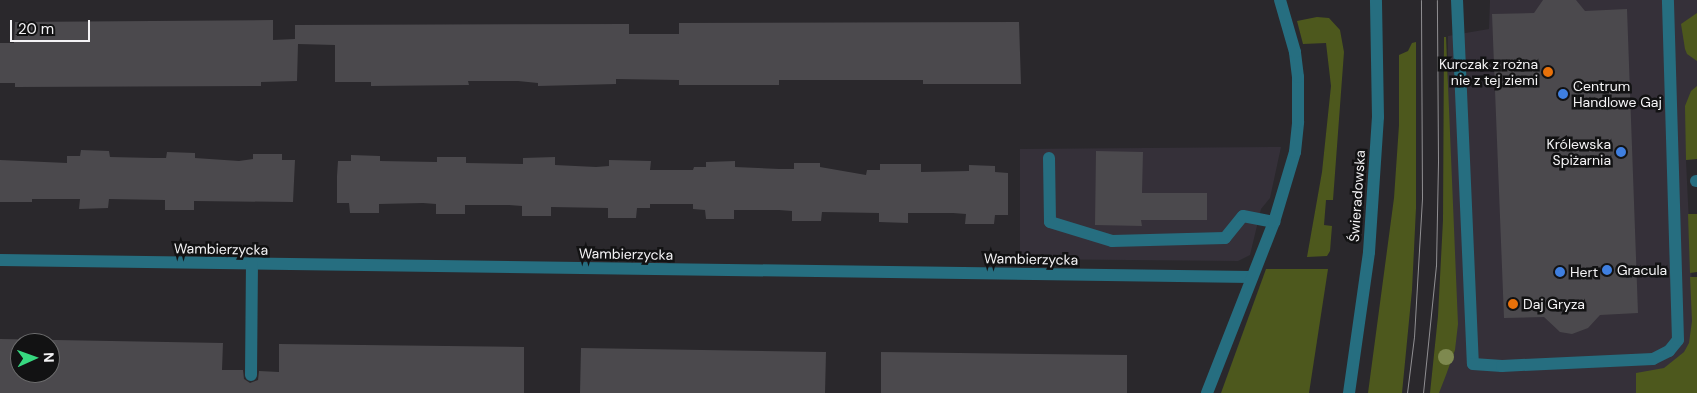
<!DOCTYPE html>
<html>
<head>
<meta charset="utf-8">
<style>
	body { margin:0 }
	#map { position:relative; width:1697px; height:393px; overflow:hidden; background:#2a282c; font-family:"DM Sans",sans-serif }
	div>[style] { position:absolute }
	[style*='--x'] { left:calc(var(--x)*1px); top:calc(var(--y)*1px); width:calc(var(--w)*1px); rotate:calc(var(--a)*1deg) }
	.built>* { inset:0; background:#353039 }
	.green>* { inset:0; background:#4d581d }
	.building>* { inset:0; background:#4b494d }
	.minor>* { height:12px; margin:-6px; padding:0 6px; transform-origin:6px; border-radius:6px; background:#266e80 }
	.tram>* { height:1px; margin:-0.5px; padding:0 0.5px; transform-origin:0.5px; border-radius:0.5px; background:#908f92 }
	.trees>* { width:16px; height:16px; margin:-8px; border-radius:50%; background:#7e894f }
	.dots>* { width:14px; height:14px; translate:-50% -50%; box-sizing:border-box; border:2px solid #121213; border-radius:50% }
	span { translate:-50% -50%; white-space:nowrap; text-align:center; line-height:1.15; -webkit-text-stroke:5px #121213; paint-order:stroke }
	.poi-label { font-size:14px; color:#f4f3f5 }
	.right { translate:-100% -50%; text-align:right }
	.left { translate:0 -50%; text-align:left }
	.street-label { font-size:14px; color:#f4f3f5 }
	.north { position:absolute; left:10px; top:333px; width:50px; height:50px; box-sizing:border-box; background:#121213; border:1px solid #6c6c6d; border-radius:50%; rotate:88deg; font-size:14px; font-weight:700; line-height:20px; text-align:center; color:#f4f3f5 }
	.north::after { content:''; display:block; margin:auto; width:18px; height:22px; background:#37d880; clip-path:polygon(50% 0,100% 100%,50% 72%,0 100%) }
	.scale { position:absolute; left:10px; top:20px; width:80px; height:22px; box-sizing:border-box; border:2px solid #f4f3f5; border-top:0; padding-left:6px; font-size:15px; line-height:18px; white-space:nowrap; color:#f4f3f5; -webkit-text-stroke:4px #121213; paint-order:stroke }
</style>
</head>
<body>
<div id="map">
	<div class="built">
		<i style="clip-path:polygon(1490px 0,1697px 0,1697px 159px,1686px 160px,1697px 393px,1437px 393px,1447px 335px,1448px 36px,1489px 29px)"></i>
		<i style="clip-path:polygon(1281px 147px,1270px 198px,1261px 209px,1250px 255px,1238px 261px,1020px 259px,1020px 149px)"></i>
	</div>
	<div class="green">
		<i style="clip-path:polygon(1697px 13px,1697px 61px,1687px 54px,1685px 49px,1681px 24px)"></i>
		<i style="clip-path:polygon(1317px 17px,1329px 18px,1340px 30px,1344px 52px,1333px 200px,1326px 200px,1324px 225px,1332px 226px,1330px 251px,1327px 256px,1307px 257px,1322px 172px,1331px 86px,1326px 43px,1303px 44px,1297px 21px)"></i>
		<i style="clip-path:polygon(1444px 37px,1446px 37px,1458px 324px,1455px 350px,1446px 375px,1439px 393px,1430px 393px,1438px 316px,1443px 220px)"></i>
		<i style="clip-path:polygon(1416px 42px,1416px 208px,1412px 290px,1402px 393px,1368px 393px,1394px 198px,1399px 125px,1399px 55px,1408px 51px,1412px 43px)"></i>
		<i style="clip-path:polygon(1697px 86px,1697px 159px,1686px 160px,1685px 106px,1691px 91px)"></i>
		<i style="clip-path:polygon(1688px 214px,1697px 214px,1697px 272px,1690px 273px)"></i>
		<i style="clip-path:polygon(1266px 269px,1328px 269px,1309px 393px,1221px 393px)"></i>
		<i style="clip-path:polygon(1690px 277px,1697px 277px,1697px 393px,1636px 393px,1636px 373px,1664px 368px,1684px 352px,1689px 343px,1692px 321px)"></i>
	</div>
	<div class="building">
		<i style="clip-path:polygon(1543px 0,1576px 0,1585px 11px,1627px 9px,1638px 313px,1600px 315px,1588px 328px,1572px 334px,1560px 332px,1544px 317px,1504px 318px,1492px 14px,1534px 13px)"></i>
		<i style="clip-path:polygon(273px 20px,273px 40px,295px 39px,295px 25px,629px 24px,629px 34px,679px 34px,679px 23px,1019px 22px,1021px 84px,923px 84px,923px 80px,779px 80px,779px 85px,679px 85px,679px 80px,616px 79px,616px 84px,538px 86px,538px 83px,518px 81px,468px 81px,469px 85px,371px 86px,371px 82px,335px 82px,335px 45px,298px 44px,297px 81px,261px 82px,261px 86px,15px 87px,15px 83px,0 83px,0 43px,14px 43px,15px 22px)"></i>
		<i style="clip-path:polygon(81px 150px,109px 151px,110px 157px,154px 158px,166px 158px,167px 152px,195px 153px,195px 158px,239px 161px,253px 159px,253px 154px,282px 154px,282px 160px,295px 160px,293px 202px,194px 201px,194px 210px,165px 210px,165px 200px,109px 199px,108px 208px,79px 209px,80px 199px,32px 199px,32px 202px,0 202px,0 160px,67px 163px,67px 156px,80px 156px)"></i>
		<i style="clip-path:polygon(1096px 151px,1143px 152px,1142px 193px,1207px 193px,1207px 220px,1141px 220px,1142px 226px,1095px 225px)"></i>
		<i style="clip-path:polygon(351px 155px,380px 156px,380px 161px,437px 162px,437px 157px,466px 157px,466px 163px,523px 164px,523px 158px,555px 157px,555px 165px,596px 167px,609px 166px,609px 160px,651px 161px,650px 170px,693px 170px,694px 167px,706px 167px,706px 162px,735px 161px,735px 167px,779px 169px,794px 169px,794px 163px,820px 163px,820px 167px,866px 175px,867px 170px,880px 170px,880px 164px,921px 164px,921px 172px,969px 171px,969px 165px,995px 166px,995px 172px,1008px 173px,1008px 215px,995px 215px,994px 224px,965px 224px,966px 214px,953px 213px,908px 213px,908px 223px,879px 222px,879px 213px,822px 212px,821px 221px,792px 221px,792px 211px,779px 210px,734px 210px,734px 219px,706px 219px,705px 210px,693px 209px,693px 204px,650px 204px,650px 208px,637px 208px,636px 218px,608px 218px,608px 208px,551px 207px,551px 216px,522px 216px,522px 206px,509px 205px,465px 205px,465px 214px,436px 214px,436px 204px,423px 203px,379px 204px,379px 213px,350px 213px,349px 203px,337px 203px,337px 176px,338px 161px,351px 161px)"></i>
		<i style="clip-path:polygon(evenodd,0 339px,223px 343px,222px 370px,243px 370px,244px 379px,250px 383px,258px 380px,259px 371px,279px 372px,279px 344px,524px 347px,524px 393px,0 393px,0 339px,20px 343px,50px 343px,50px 373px,20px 373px,20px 343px)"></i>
		<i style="clip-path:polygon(581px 348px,826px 352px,825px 393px,580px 393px)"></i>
		<i style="clip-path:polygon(881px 352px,1127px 355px,1127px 393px,881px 393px)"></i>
	</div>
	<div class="minor">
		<i style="--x:1457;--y:0;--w:364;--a:87.5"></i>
		<i style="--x:1473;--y:364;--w:29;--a:4"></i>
		<i style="--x:1502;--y:366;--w:151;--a:-2.7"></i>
		<i style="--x:1653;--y:359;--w:18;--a:-27"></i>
		<i style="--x:1669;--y:351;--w:14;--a:-51"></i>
		<i style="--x:1678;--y:340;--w:340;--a:-91.7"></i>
		<i style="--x:1049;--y:158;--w:64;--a:89.1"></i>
		<i style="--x:1050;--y:222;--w:65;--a:17"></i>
		<i style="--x:1112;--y:241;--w:113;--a:-1.5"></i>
		<i style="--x:1225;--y:238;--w:28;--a:-51"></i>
		<i style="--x:1243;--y:216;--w:32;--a:11"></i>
		<i style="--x:1696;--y:181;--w:1;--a:0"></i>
		<i style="--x:0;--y:260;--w:1251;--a:0.78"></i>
		<i style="--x:251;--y:375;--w:111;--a:-89.5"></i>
		<i style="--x:1207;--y:393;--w:184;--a:-68.6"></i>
		<i style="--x:1274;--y:222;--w:73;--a:-73.3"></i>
		<i style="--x:1295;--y:152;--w:30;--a:-84"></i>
		<i style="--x:1298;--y:122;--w:45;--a:-90"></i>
		<i style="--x:1298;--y:77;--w:25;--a:-97"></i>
		<i style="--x:1295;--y:52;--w:54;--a:-106.1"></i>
		<i style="--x:1349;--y:393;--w:142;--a:-81.9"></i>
		<i style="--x:1369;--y:252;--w:135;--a:-86.2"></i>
		<i style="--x:1378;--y:117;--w:117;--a:-91"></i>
	</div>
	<div class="tram">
		<i style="--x:1407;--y:393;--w:56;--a:-82.9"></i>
		<i style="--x:1414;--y:337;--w:139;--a:-86.7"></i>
		<i style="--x:1422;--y:198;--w:198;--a:-90.3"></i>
		<i style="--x:1423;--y:393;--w:128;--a:-84.2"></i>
		<i style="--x:1436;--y:266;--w:105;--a:-88.9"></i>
		<i style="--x:1438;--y:161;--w:161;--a:-90.4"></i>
	</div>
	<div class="trees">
		<i style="left:1446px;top:357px"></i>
	</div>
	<div class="dots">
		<i style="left:1548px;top:72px;background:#e8710a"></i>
		<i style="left:1563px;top:94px;background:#3f7fe0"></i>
		<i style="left:1621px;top:152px;background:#3f7fe0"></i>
		<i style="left:1607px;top:270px;background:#3f7fe0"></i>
		<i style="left:1560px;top:272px;background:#3f7fe0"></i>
		<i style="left:1513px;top:304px;background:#e8710a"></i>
	</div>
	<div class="poi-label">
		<span class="right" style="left:1538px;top:72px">Kurczak z rożna<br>nie z tej ziemi</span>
		<span class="left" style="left:1573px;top:94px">Centrum<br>Handlowe Gaj</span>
		<span class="right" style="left:1611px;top:152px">Królewska<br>Spiżarnia</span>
		<span class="left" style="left:1617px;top:270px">Gracula</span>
		<span class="left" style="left:1570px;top:272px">Hert</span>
		<span class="left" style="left:1523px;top:304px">Daj Gryza</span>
	</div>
	<div class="street-label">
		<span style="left:1357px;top:196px;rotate:-86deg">Świeradowska</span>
		<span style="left:221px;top:249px;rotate:1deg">Wambierzycka</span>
		<span style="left:626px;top:254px;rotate:1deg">Wambierzycka</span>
		<span style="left:1031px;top:259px;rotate:1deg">Wambierzycka</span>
	</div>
	<div class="north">N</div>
	<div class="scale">20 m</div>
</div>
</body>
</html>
